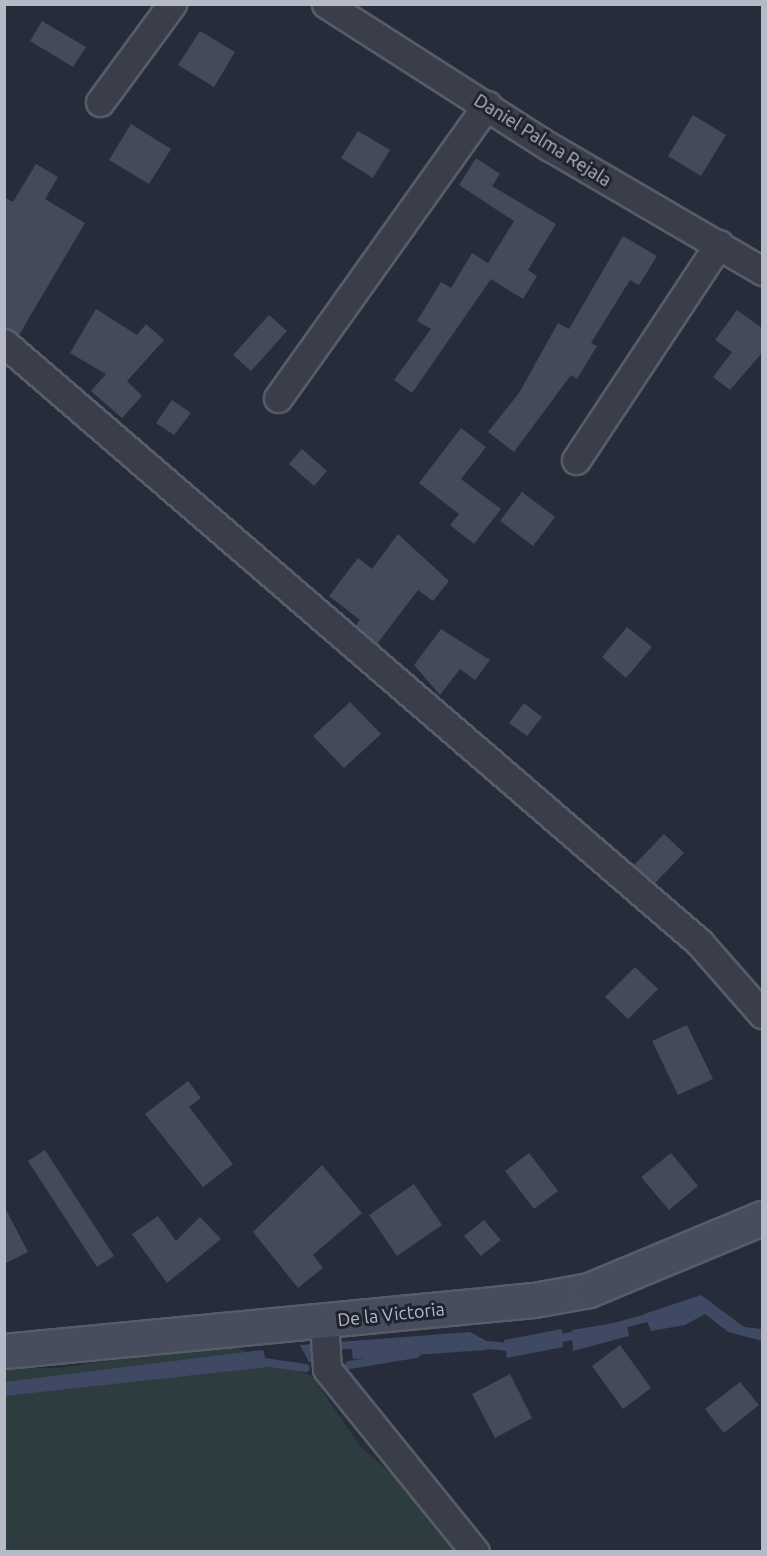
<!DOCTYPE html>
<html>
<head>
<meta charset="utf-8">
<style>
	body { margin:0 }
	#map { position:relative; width:767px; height:1556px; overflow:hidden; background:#262c3a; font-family:Ubuntu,sans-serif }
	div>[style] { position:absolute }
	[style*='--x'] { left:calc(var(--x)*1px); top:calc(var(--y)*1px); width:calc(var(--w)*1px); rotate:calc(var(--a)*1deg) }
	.green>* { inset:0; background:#2c3c3f }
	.water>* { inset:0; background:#404963 }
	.pier>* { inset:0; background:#262c3a }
	.stream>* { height:8px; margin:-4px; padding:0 4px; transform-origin:4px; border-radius:4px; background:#404963 }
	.building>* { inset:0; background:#434a59 }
	.roads { filter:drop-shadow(2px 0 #585c68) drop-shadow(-2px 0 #585c68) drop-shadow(0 2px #585c68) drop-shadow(0 -2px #585c68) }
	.street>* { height:27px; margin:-13.5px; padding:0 13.5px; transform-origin:13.5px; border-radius:13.5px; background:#3a3e4a }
	.secondary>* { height:33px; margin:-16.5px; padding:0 16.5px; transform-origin:16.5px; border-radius:16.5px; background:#484d5d }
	span { translate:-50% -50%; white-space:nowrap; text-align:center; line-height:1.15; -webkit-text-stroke:6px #1f232f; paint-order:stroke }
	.street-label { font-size:18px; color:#b5bac6 }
	.frame { position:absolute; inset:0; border:6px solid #b5bac6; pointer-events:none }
</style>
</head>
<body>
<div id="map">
	<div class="green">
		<i style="clip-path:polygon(226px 1344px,312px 1376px,360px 1446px,479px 1551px,5px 1551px,5px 1368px,58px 1368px)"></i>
	</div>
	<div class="water">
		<i style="clip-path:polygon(701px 1295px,744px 1327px,762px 1329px,762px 1341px,728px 1332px,705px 1314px,685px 1325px,651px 1331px,644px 1314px)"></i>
		<i style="clip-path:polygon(626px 1321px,629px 1336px,573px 1351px,572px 1330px)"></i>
		<i style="clip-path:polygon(562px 1329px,563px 1347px,507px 1358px,504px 1340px)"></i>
		<i style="clip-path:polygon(470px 1332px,485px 1340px,487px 1350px,309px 1362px,300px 1345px)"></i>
		<i style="clip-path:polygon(263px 1350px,268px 1367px,5px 1396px,5px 1382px)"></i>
	</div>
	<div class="pier">
		<i style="clip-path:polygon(352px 1349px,353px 1363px,312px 1365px,311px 1351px)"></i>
	</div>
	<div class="stream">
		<i style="--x:617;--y:1326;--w:39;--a:-15"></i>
		<i style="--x:553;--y:1340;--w:30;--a:-12"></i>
		<i style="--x:476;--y:1344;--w:38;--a:5"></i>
		<i style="--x:257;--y:1361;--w:49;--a:8.3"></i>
		<i style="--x:349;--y:1365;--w:68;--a:-9.3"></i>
	</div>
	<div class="building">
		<i style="clip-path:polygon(42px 21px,86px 47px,73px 67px,30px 41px)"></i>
		<i style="clip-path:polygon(200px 31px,235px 52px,214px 87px,178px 65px)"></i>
		<i style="clip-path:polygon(693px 115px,726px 135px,701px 176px,668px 156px)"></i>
		<i style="clip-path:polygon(131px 124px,171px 149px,149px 184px,109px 160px)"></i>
		<i style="clip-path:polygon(358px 131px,390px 150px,373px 178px,341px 158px)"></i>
		<i style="clip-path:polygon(476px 158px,500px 174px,492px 186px,556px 224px,528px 270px,537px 276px,523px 299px,491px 279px,412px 393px,394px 380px,431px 329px,417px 321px,441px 282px,451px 288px,472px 253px,488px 263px,514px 221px,459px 185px)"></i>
		<i style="clip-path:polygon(36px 164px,58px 177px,45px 199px,85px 223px,19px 335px,4px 327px,4px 197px,13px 202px)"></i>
		<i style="clip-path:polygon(623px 236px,657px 256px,639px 285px,630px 280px,591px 343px,597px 346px,577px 379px,571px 375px,514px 452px,488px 432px,519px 393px,558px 323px,569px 329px)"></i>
		<i style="clip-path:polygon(96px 309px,137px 335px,146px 324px,164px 340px,127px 381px,142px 396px,122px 418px,91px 391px,106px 374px,70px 353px)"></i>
		<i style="clip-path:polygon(737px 310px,762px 328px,762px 353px,730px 390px,713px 377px,732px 352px,715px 340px)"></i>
		<i style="clip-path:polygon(269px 315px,287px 331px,251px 371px,233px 355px)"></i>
		<i style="clip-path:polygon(172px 400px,191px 413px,174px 435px,156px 423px)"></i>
		<i style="clip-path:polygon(461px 428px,486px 447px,461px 479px,501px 509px,474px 544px,450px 525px,459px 514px,419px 483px)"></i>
		<i style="clip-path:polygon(302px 449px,327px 471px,314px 486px,289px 464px)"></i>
		<i style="clip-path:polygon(522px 492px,555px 517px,533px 546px,500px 521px)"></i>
		<i style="clip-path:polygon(398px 534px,449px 581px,433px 601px,418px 590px,377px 644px,356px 625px,360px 620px,329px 596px,358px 558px,372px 569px)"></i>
		<i style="clip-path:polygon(627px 627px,652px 647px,626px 678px,602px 657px)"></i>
		<i style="clip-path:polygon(441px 629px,490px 660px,475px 680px,460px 669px,440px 695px,414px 665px)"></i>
		<i style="clip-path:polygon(350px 702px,381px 734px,344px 768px,313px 736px)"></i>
		<i style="clip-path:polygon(524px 703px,542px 717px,527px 736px,509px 723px)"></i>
		<i style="clip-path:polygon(664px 834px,684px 853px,655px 883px,634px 865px)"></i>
		<i style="clip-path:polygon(635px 967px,658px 989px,628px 1019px,605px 997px)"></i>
		<i style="clip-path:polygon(687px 1025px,713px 1079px,678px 1095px,652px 1041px)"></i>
		<i style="clip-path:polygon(188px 1081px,201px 1098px,189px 1107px,233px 1164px,203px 1187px,145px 1114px)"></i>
		<i style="clip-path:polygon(45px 1150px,114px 1256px,97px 1267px,28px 1161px)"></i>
		<i style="clip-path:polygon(529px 1153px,558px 1191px,534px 1209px,505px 1171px)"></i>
		<i style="clip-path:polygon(671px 1153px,698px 1186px,669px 1210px,641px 1177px)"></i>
		<i style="clip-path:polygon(322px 1165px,362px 1213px,313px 1255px,323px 1268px,298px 1288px,253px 1232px)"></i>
		<i style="clip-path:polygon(414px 1184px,442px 1225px,397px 1256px,369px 1215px)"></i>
		<i style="clip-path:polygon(4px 1206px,28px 1252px,4px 1264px)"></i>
		<i style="clip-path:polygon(158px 1216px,176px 1241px,200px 1217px,221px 1239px,167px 1283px,132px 1234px)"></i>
		<i style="clip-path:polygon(484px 1220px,501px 1240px,481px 1256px,464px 1236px)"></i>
		<i style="clip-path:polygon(620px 1345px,651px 1388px,623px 1409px,592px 1366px)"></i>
		<i style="clip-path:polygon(510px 1374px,532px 1418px,495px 1438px,472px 1394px)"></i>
		<i style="clip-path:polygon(740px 1382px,759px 1405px,724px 1433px,705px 1409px)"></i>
	</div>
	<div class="roads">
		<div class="street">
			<i style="--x:326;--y:4;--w:266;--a:32.6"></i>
			<i style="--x:550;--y:147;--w:246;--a:30.3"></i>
			<i style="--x:100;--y:102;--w:122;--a:-53.7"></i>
			<i style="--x:4;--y:343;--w:918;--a:40.76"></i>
			<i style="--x:699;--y:942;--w:96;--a:48.8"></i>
			<i style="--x:278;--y:398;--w:360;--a:-54.5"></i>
			<i style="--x:576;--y:460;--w:259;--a:-56.5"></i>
			<i style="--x:324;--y:1321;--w:48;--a:86.4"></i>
			<i style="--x:327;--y:1369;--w:235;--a:51"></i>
		</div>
		<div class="secondary">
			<i style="--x:4;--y:1351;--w:532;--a:-5.5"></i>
			<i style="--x:534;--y:1300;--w:56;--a:-10.3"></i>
			<i style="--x:589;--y:1290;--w:187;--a:-22.6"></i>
		</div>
	</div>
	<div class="street-label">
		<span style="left:543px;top:140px;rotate:32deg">Daniel Palma Rejala</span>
		<span style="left:391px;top:1314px;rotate:-6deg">De la Victoria</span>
	</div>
	<div class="frame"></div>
</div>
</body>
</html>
